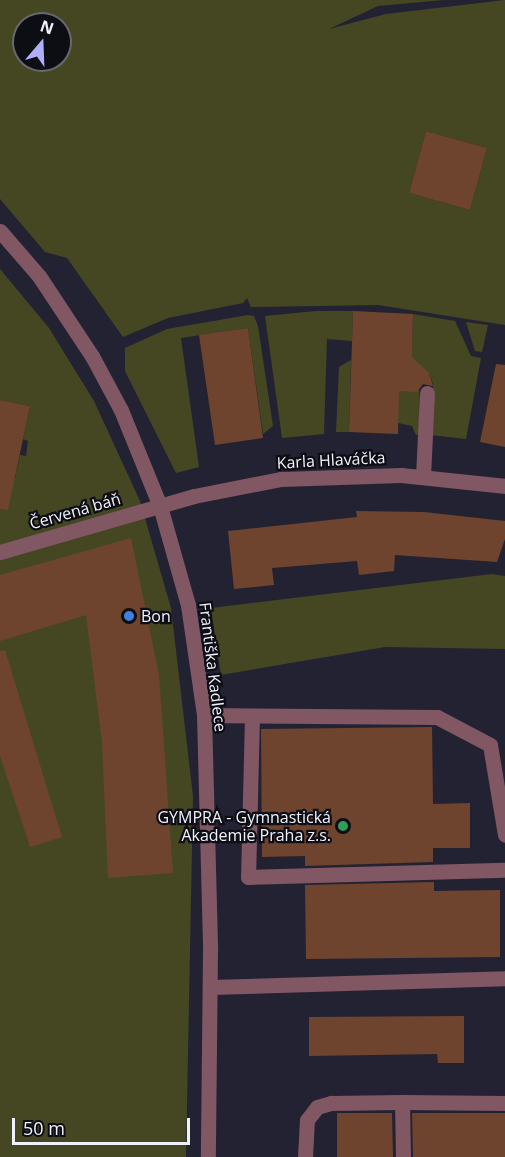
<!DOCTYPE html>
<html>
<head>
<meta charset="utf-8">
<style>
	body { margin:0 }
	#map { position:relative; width:505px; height:1157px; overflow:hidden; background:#232233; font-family:"Open Sans",sans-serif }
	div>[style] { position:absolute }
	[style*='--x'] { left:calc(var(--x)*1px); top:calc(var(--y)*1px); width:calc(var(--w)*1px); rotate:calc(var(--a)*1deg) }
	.green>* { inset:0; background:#454722 }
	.building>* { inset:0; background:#6f442e }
	.minor>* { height:15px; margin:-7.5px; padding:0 7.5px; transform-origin:7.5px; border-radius:7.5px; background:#815763 }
	.dots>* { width:16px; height:16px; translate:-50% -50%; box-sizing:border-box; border:3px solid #0d0d14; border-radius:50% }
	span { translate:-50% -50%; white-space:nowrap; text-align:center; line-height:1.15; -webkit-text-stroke:4.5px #0d0d14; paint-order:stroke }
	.street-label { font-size:16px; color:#f1f1fd }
	.poi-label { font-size:16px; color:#f1f1fd }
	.left { translate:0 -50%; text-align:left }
	.right { translate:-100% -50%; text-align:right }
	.north { position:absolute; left:12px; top:12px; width:60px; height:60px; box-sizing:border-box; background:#0d0d14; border:2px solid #686871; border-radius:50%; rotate:19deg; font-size:16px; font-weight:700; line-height:24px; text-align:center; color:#f1f1fd }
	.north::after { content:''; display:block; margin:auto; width:21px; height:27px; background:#b0aefa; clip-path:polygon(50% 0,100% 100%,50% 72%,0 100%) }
	.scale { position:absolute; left:12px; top:1118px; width:178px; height:27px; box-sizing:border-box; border:3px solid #f1f1fd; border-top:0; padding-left:8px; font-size:18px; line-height:21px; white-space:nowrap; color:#f1f1fd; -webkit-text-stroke:4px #0d0d14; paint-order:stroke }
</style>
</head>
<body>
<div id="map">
	<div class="green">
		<i style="clip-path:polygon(evenodd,0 0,444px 0,378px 6px,329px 29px,386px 14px,505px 0,505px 325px,378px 305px,251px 307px,247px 298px,243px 303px,168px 318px,123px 337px,67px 258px,45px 252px,0 199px,0 0,24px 24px,60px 24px,60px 60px,24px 60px,24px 24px,0 0,426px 131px,487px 148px,470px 210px,409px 193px,426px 131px)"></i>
		<i style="clip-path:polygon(0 269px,49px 328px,94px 401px,140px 501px,171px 608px,193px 796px,186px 1157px,0 1157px,0 475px,15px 478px,20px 455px,26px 456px,28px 441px,23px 439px,30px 406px,0 400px)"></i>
		<i style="clip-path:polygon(316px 311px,353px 311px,352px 341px,327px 339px,324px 434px,282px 438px,265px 316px)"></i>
		<i style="clip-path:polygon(413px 314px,455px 321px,471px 356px,481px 358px,466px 439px,430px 435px,433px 384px,429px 373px,419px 383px,420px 434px,416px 435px,412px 426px,398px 423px,398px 391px,411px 391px)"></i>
		<i style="clip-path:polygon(248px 315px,254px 316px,258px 326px,273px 426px,263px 434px,248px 328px,181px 338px,199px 467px,176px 473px,125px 371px,125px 348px,167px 329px)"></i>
		<i style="clip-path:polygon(466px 322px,488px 325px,482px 352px,475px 351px)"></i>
		<i style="clip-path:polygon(351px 360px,349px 432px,336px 432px,339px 367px)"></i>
		<i style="clip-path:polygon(492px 574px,505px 576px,505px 649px,385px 647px,221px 675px,211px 608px)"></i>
	</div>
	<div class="building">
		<i style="clip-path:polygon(426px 131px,487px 148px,470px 210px,409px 193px)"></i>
		<i style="clip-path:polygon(353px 311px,413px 314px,412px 357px,429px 373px,433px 386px,423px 384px,417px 392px,399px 391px,398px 434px,349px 432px)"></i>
		<i style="clip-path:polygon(248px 328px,263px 438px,215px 445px,199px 335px)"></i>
		<i style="clip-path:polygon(496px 364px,505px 365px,505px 447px,480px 442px)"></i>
		<i style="clip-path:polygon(0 400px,30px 406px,8px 510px,0 509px)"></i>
		<i style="clip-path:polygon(356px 511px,424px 512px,505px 521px,505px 539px,497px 562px,395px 555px,394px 571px,359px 575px,357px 561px,272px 568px,274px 585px,234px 589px,228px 531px,357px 517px)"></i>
		<i style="clip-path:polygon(131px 538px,159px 675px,173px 873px,108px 878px,102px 742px,86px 615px,0 641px,0 575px)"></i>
		<i style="clip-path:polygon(5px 650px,62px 837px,30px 847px,0 756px,0 651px)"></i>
		<i style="clip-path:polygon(432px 727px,433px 804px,470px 803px,470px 848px,433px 848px,433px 862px,305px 866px,305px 856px,262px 857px,261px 729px)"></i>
		<i style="clip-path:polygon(434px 882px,434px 891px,500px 890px,500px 957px,306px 959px,305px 885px)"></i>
		<i style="clip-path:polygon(464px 1016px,464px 1063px,438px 1063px,437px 1054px,309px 1056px,309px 1017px)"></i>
		<i style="clip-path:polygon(337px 1113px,392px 1113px,393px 1157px,337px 1157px)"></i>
		<i style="clip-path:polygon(412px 1113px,505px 1113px,505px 1157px,413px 1157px)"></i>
	</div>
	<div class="minor">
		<i style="--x:0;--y:231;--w:60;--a:49.1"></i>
		<i style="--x:39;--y:276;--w:96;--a:56.5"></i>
		<i style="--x:92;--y:356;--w:61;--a:61.8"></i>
		<i style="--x:121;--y:410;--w:104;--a:67.9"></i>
		<i style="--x:160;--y:506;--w:103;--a:74.2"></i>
		<i style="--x:188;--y:605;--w:111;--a:81.7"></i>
		<i style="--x:204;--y:715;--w:236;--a:88.5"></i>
		<i style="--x:210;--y:951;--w:206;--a:90.6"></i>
		<i style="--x:423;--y:477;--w:84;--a:-87.3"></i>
		<i style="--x:0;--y:552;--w:202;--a:-16.1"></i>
		<i style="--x:194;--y:496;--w:89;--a:-11.1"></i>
		<i style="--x:281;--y:479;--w:120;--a:-1.9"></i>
		<i style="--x:401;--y:475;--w:105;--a:6"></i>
		<i style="--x:204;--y:715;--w:233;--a:0.5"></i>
		<i style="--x:437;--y:717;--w:60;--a:27.8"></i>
		<i style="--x:490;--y:745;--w:91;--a:80.5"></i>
		<i style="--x:252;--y:716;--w:161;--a:91.4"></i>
		<i style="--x:248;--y:877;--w:257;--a:-1.6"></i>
		<i style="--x:210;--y:987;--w:295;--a:-1.7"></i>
		<i style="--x:305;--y:1157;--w:37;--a:-87"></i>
		<i style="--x:307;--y:1120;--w:16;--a:-52"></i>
		<i style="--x:317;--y:1107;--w:15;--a:-16"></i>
		<i style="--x:331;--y:1103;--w:71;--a:-0.8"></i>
		<i style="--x:403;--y:1157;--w:55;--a:-91"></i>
		<i style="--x:402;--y:1102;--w:103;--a:0.6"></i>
	</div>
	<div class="dots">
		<i style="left:129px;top:616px;background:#3f7fe0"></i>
		<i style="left:343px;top:826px;background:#2e9e5b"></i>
	</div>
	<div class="street-label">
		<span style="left:331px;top:460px;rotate:-3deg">Karla Hlaváčka</span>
		<span style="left:75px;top:511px;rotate:-16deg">Červená báň</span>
		<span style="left:213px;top:667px;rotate:83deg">Františka Kadlece</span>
	</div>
	<div class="poi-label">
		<span class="left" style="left:141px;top:616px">Bon</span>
		<span class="right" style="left:331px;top:826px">GYMPRA - Gymnastická<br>Akademie Praha z.s.</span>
	</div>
	<div class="north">N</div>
	<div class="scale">50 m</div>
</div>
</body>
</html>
